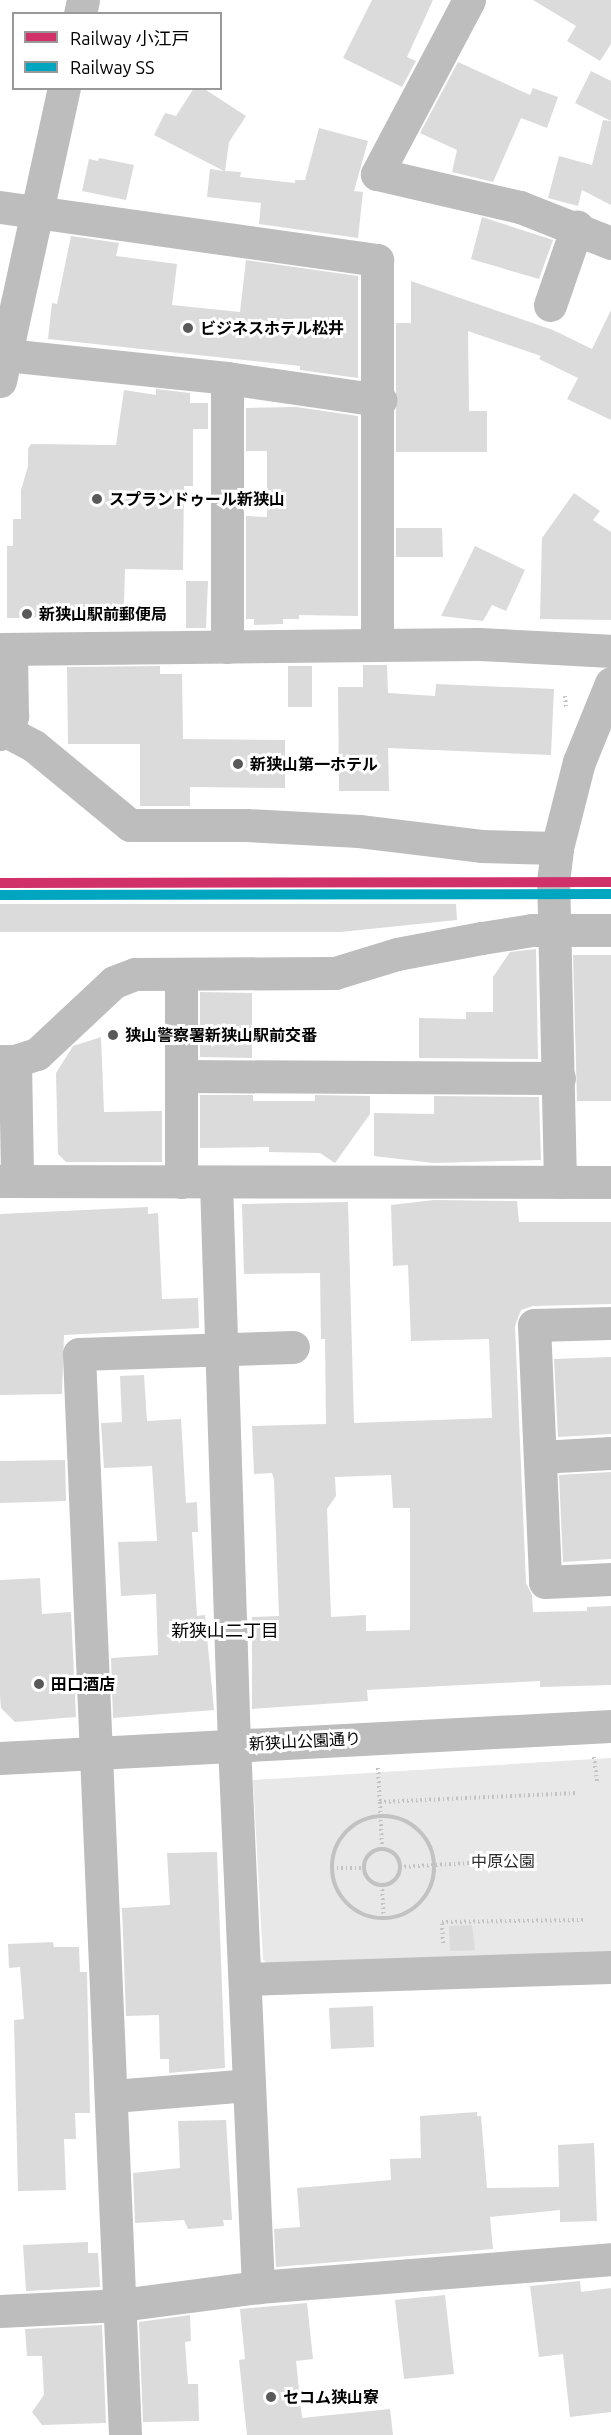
<!DOCTYPE html>
<html>
<head>
<meta charset="utf-8">
<style>
	body { margin:0 }
	#map { position:relative; width:611px; height:2435px; overflow:hidden; background:#fff; font-family:Ubuntu,"Noto Sans JP",sans-serif }
	div>[style] { position:absolute }
	[style*='--x'] { left:calc(var(--x)*1px); top:calc(var(--y)*1px); width:calc(var(--w)*1px); rotate:calc(var(--a)*1deg) }
	.green>* { inset:0; background:#e8e8e8 }
	.building>* { inset:0; background:#dbdbdb }
	.path>* { height:4px; margin-top:-2px; transform-origin:0; background:repeating-linear-gradient(90deg,#c2c2c2 0 1.5px,transparent 0 4.5px) }
	.path>.ring { margin:-2px; padding:0; box-sizing:content-box; background:none; border:4px solid #c2c2c2; border-radius:50% }
	.minor>* { height:33px; margin:-16.5px; padding:0 16.5px; transform-origin:16.5px; border-radius:16.5px; background:#bdbdbd }
	.rail-1>* { height:10px; margin:-5px; padding:0 5px; transform-origin:5px; border-radius:5px; background:#d13169 }
	.rail-2>* { height:10px; margin:-5px; padding:0 5px; transform-origin:5px; border-radius:5px; background:#00a6bf }
	.dots>* { width:16px; height:16px; translate:-50% -50%; box-sizing:border-box; border:3px solid #fff; border-radius:50% }
	span { translate:-50% -50%; white-space:nowrap; text-align:center; line-height:1.15; -webkit-text-stroke:6px #fff; paint-order:stroke }
	.poi-label { font-size:16px; color:#000; font-weight:700 }
	.left { translate:0 -50%; text-align:left }
	.street-label { font-size:16px; color:#000 }
	.park-label { font-size:16px; color:#2c2c2c }
	.neighbourhood-label { font-size:18px; color:#000 }
	.legend { position:absolute; left:12px; top:12px; width:210px; height:78px; box-sizing:border-box; background:#fff; border:2px solid #999; margin:0; padding:8px 10px; list-style:none; font-size:18px; color:#000 }
	.legend li { display:flex; align-items:center; gap:12px; height:30px }
	.legend b { width:30px; border:2px solid #999 }
</style>
</head>
<body>
<div id="map">
	<div class="green">
		<i style="clip-path:polygon(611px 1758px,611px 1954px,270px 1967px,263px 1959px,253px 1780px)"></i>
	</div>
	<div class="building">
		<i style="clip-path:polygon(372px 0,433px 0,407px 57px,416px 61px,402px 87px,343px 58px)"></i>
		<i style="clip-path:polygon(533px 0,611px 0,611px 44px,600px 61px,567px 41px,576px 26px)"></i>
		<i style="clip-path:polygon(458px 62px,530px 95px,533px 88px,558px 97px,547px 128px,521px 118px,493px 182px,452px 172px,457px 150px,420px 133px)"></i>
		<i style="clip-path:polygon(591px 71px,611px 81px,611px 121px,575px 103px)"></i>
		<i style="clip-path:polygon(194px 88px,203px 88px,246px 116px,229px 142px,225px 171px,241px 172px,240px 177px,295px 183px,295px 180px,305px 180px,319px 128px,368px 141px,354px 191px,363px 192px,358px 238px,259px 224px,261px 203px,207px 197px,210px 169px,224px 171px,154px 135px,165px 113px,176px 116px)"></i>
		<i style="clip-path:polygon(603px 120px,611px 121px,611px 205px,582px 190px,578px 206px,548px 198px,559px 156px,592px 165px)"></i>
		<i style="clip-path:polygon(99px 158px,134px 165px,126px 200px,82px 191px,89px 159px,98px 161px)"></i>
		<i style="clip-path:polygon(482px 217px,553px 240px,539px 279px,471px 259px)"></i>
		<i style="clip-path:polygon(71px 236px,119px 243px,116px 256px,177px 264px,172px 305px,240px 312px,246px 260px,358px 276px,358px 378px,300px 370px,300px 366px,48px 339px,52px 303px,57px 304px)"></i>
		<i style="clip-path:polygon(411px 281px,553px 330px,592px 349px,611px 310px,611px 420px,567px 399px,578px 378px,539px 359px,541px 356px,468px 331px,469px 411px,487px 411px,487px 452px,396px 452px,396px 323px,411px 323px)"></i>
		<i style="clip-path:polygon(156px 389px,190px 393px,190px 403px,208px 403px,208px 429px,193px 429px,193px 486px,184px 486px,183px 570px,125px 569px,124px 603px,118px 618px,7px 618px,7px 546px,13px 546px,13px 519px,21px 519px,21px 490px,28px 466px,28px 449px,31px 444px,116px 445px,124px 390px,156px 395px)"></i>
		<i style="clip-path:polygon(296px 407px,358px 416px,358px 616px,299px 615px,299px 619px,283px 619px,283px 624px,254px 625px,254px 619px,246px 619px,246px 516px,267px 517px,267px 451px,246px 451px,246px 408px)"></i>
		<i style="clip-path:polygon(574px 493px,600px 511px,593px 520px,611px 532px,611px 620px,540px 619px,542px 538px)"></i>
		<i style="clip-path:polygon(396px 528px,442px 528px,443px 557px,396px 557px)"></i>
		<i style="clip-path:polygon(475px 546px,525px 570px,506px 611px,492px 605px,483px 621px,441px 616px)"></i>
		<i style="clip-path:polygon(186px 581px,208px 581px,206px 628px,186px 628px)"></i>
		<i style="clip-path:polygon(363px 665px,387px 665px,388px 693px,435px 696px,436px 684px,554px 689px,551px 755px,388px 748px,389px 791px,339px 791px,338px 687px,363px 687px)"></i>
		<i style="clip-path:polygon(160px 666px,160px 674px,182px 674px,183px 739px,285px 740px,285px 788px,190px 787px,190px 806px,140px 806px,140px 744px,68px 744px,67px 667px)"></i>
		<i style="clip-path:polygon(288px 666px,312px 666px,312px 707px,288px 707px)"></i>
		<i style="clip-path:polygon(0 904px,456px 904px,457px 920px,340px 932px,0 932px)"></i>
		<i style="clip-path:polygon(536px 949px,538px 1059px,419px 1058px,419px 1018px,466px 1019px,466px 1012px,493px 1012px,493px 977px,510px 952px)"></i>
		<i style="clip-path:polygon(573px 955px,611px 955px,611px 1101px,577px 1101px)"></i>
		<i style="clip-path:polygon(200px 992px,252px 993px,252px 1058px,200px 1057px)"></i>
		<i style="clip-path:polygon(101px 1037px,104px 1112px,162px 1111px,162px 1162px,66px 1162px,58px 1154px,56px 1073px,73px 1046px)"></i>
		<i style="clip-path:polygon(200px 1095px,253px 1095px,253px 1101px,315px 1101px,315px 1095px,370px 1096px,370px 1114px,335px 1163px,320px 1153px,269px 1152px,269px 1147px,200px 1148px)"></i>
		<i style="clip-path:polygon(434px 1096px,539px 1097px,541px 1160px,434px 1163px,374px 1156px,374px 1113px,434px 1114px)"></i>
		<i style="clip-path:polygon(evenodd,434px 1200px,517px 1201px,519px 1222px,611px 1222px,611px 1304px,533px 1306px,521px 1310px,515px 1326px,526px 1583px,532px 1595px,533px 1612px,587px 1611px,587px 1607px,611px 1606px,611px 1685px,540px 1687px,540px 1681px,367px 1690px,368px 1701px,252px 1709px,252px 1617px,279px 1616px,274px 1480px,272px 1473px,254px 1474px,252px 1426px,326px 1424px,325px 1339px,321px 1339px,320px 1273px,244px 1274px,242px 1204px,348px 1202px,354px 1423px,492px 1418px,489px 1339px,411px 1341px,408px 1265px,393px 1266px,391px 1205px,434px 1200px,391px 1475px,393px 1508px,410px 1508px,410px 1630px,366px 1631px,366px 1615px,331px 1617px,327px 1509px,336px 1496px,335px 1477px,391px 1475px)"></i>
		<i style="clip-path:polygon(148px 1207px,148px 1214px,158px 1213px,162px 1299px,198px 1298px,199px 1328px,64px 1335px,62px 1394px,0 1395px,0 1214px)"></i>
		<i style="clip-path:polygon(611px 1357px,611px 1434px,558px 1437px,554px 1359px)"></i>
		<i style="clip-path:polygon(144px 1375px,147px 1421px,181px 1419px,186px 1503px,197px 1502px,198px 1532px,192px 1532px,197px 1616px,205px 1615px,214px 1710px,113px 1718px,111px 1658px,158px 1655px,156px 1594px,121px 1596px,118px 1542px,157px 1541px,152px 1466px,104px 1468px,101px 1423px,122px 1422px,120px 1376px)"></i>
		<i style="clip-path:polygon(65px 1460px,66px 1501px,0 1503px,0 1461px)"></i>
		<i style="clip-path:polygon(611px 1472px,611px 1559px,563px 1562px,559px 1475px)"></i>
		<i style="clip-path:polygon(40px 1578px,42px 1614px,71px 1612px,76px 1717px,15px 1722px,1px 1708px,0 1695px,0 1580px)"></i>
		<i style="clip-path:polygon(217px 1852px,225px 2068px,169px 2073px,169px 2059px,160px 2059px,159px 2015px,126px 2016px,122px 1908px,170px 1905px,167px 1853px)"></i>
		<i style="clip-path:polygon(472px 1925px,475px 1950px,450px 1951px,449px 1926px)"></i>
		<i style="clip-path:polygon(53px 1942px,54px 1947px,79px 1947px,80px 1972px,87px 1972px,90px 2113px,75px 2113px,76px 2139px,64px 2139px,66px 2190px,18px 2191px,14px 2020px,24px 2019px,20px 1967px,9px 1968px,8px 1944px)"></i>
		<i style="clip-path:polygon(373px 2006px,374px 2047px,331px 2049px,329px 2008px)"></i>
		<i style="clip-path:polygon(477px 2112px,477px 2116px,481px 2116px,487px 2188px,559px 2187px,558px 2145px,594px 2143px,597px 2221px,560px 2222px,560px 2210px,490px 2217px,493px 2249px,276px 2267px,274px 2229px,300px 2227px,297px 2188px,391px 2180px,390px 2159px,421px 2158px,420px 2116px)"></i>
		<i style="clip-path:polygon(226px 2120px,232px 2220px,223px 2220px,224px 2226px,188px 2229px,184px 2220px,135px 2223px,133px 2173px,180px 2168px,178px 2121px)"></i>
		<i style="clip-path:polygon(88px 2242px,88px 2253px,98px 2253px,100px 2287px,26px 2291px,23px 2245px)"></i>
		<i style="clip-path:polygon(580px 2281px,581px 2292px,611px 2288px,611px 2412px,570px 2417px,563px 2354px,539px 2357px,530px 2286px)"></i>
		<i style="clip-path:polygon(445px 2295px,454px 2374px,404px 2379px,395px 2300px)"></i>
		<i style="clip-path:polygon(307px 2303px,313px 2359px,296px 2361px,302px 2418px,390px 2409px,393px 2435px,247px 2435px,239px 2360px,245px 2359px,240px 2309px)"></i>
		<i style="clip-path:polygon(190px 2315px,191px 2341px,185px 2342px,188px 2384px,198px 2384px,199px 2421px,143px 2422px,139px 2322px)"></i>
		<i style="clip-path:polygon(102px 2325px,106px 2423px,42px 2425px,32px 2412px,44px 2395px,42px 2356px,27px 2356px,25px 2329px)"></i>
	</div>
	<div class="path">
		<i style="--x:565;--y:696;--w:12;--a:85"></i>
		<i style="--x:594;--y:1757;--w:26;--a:83"></i>
		<i style="--x:378;--y:1768;--w:34;--a:87"></i>
		<i style="--x:380;--y:1802;--w:196;--a:-2.6"></i>
		<i style="--x:380;--y:1802;--w:47;--a:87.6"></i>
		<i class="ring" style="left:332px;top:1816px;width:98px;height:98px"></i>
		<i class="ring" style="left:364px;top:1849px;width:32px;height:32px"></i>
		<i style="--x:400;--y:1867;--w:126;--a:-3.2"></i>
		<i style="--x:332;--y:1868;--w:32;--a:0"></i>
		<i style="--x:382;--y:1885;--w:33;--a:87"></i>
		<i style="--x:443;--y:1943;--w:21;--a:-93"></i>
		<i style="--x:442;--y:1922;--w:142;--a:-0.8"></i>
	</div>
	<div class="minor">
		<i style="--x:469;--y:0;--w:197;--a:117.9"></i>
		<i style="--x:377;--y:174;--w:147;--a:13"></i>
		<i style="--x:520;--y:207;--w:98;--a:21.6"></i>
		<i style="--x:80;--y:14;--w:14;--a:-78"></i>
		<i style="--x:0;--y:207;--w:381;--a:8"></i>
		<i style="--x:377;--y:260;--w:385;--a:90"></i>
		<i style="--x:550;--y:305;--w:83;--a:-70.9"></i>
		<i style="--x:6;--y:355;--w:222;--a:5.9"></i>
		<i style="--x:227;--y:378;--w:155;--a:8.2"></i>
		<i style="--x:0;--y:381;--w:300;--a:-77.7"></i>
		<i style="--x:227;--y:647;--w:269;--a:-90"></i>
		<i style="--x:0;--y:649;--w:479;--a:-0.6"></i>
		<i style="--x:479;--y:644;--w:132;--a:3"></i>
		<i style="--x:4;--y:730;--w:34;--a:28"></i>
		<i style="--x:34;--y:746;--w:124;--a:39.5"></i>
		<i style="--x:130;--y:825;--w:116;--a:0"></i>
		<i style="--x:246;--y:825;--w:113;--a:3"></i>
		<i style="--x:359;--y:831;--w:123;--a:7"></i>
		<i style="--x:481;--y:846;--w:76;--a:1.5"></i>
		<i style="--x:0;--y:734;--w:22;--a:-56"></i>
		<i style="--x:12;--y:716;--w:67;--a:-90.9"></i>
		<i style="--x:181;--y:974;--w:208;--a:90"></i>
		<i style="--x:0;--y:1061;--w:15;--a:0"></i>
		<i style="--x:15;--y:1061;--w:120;--a:89"></i>
		<i style="--x:15;--y:1061;--w:23;--a:-18"></i>
		<i style="--x:37;--y:1054;--w:105;--a:-43.1"></i>
		<i style="--x:114;--y:982;--w:22;--a:-21"></i>
		<i style="--x:135;--y:974;--w:200;--a:-0.3"></i>
		<i style="--x:335;--y:973;--w:65;--a:-17"></i>
		<i style="--x:397;--y:954;--w:86;--a:-10.7"></i>
		<i style="--x:482;--y:938;--w:51;--a:-9.1"></i>
		<i style="--x:532;--y:930;--w:79;--a:0"></i>
		<i style="--x:183;--y:1076;--w:376;--a:0.3"></i>
		<i style="--x:0;--y:1181;--w:611;--a:0.09"></i>
		<i style="--x:216;--y:1182;--w:562;--a:88.17"></i>
		<i style="--x:234;--y:1744;--w:544;--a:87.47"></i>
		<i style="--x:560;--y:1182;--w:300;--a:-91.3"></i>
		<i style="--x:553;--y:882;--w:34;--a:-83"></i>
		<i style="--x:557;--y:848;--w:89;--a:-75.7"></i>
		<i style="--x:579;--y:762;--w:85;--a:-67.9"></i>
		<i style="--x:611;--y:1323;--w:77;--a:178.5"></i>
		<i style="--x:534;--y:1325;--w:257;--a:87.5"></i>
		<i style="--x:545;--y:1582;--w:66;--a:-2.6"></i>
		<i style="--x:540;--y:1457;--w:71;--a:-3.2"></i>
		<i style="--x:0;--y:1758;--w:612;--a:-3"></i>
		<i style="--x:246;--y:1979;--w:365;--a:-1.9"></i>
		<i style="--x:113;--y:2096;--w:136;--a:-4.6"></i>
		<i style="--x:0;--y:2311;--w:121;--a:-2.8"></i>
		<i style="--x:121;--y:2305;--w:138;--a:-7.5"></i>
		<i style="--x:258;--y:2287;--w:354;--a:-4.5"></i>
		<i style="--x:125;--y:2435;--w:1082;--a:-92.44"></i>
		<i style="--x:79;--y:1354;--w:214;--a:-1.9"></i>
	</div>
	<div class="rail-1">
		<i style="--x:0;--y:883;--w:611;--a:-0.09"></i>
	</div>
	<div class="rail-2">
		<i style="--x:0;--y:895;--w:611;--a:-0.09"></i>
	</div>
	<div class="dots">
		<i style="left:188px;top:328px;background:#595959"></i>
		<i style="left:97px;top:499px;background:#595959"></i>
		<i style="left:27px;top:614px;background:#595959"></i>
		<i style="left:238px;top:764px;background:#595959"></i>
		<i style="left:113px;top:1035px;background:#595959"></i>
		<i style="left:39px;top:1684px;background:#595959"></i>
		<i style="left:271px;top:2397px;background:#595959"></i>
	</div>
	<div class="poi-label">
		<span class="left" style="left:200px;top:328px">ビジネスホテル松井</span>
		<span class="left" style="left:109px;top:499px">スプランドゥール新狭山</span>
		<span class="left" style="left:39px;top:614px">新狭山駅前郵便局</span>
		<span class="left" style="left:250px;top:764px">新狭山第一ホテル</span>
		<span class="left" style="left:125px;top:1035px">狭山警察署新狭山駅前交番</span>
		<span class="left" style="left:51px;top:1684px">田口酒店</span>
		<span class="left" style="left:283px;top:2397px">セコム狭山寮</span>
	</div>
	<div class="street-label">
		<span style="left:305px;top:1741px;rotate:-3deg">新狭山公園通り</span>
	</div>
	<div class="park-label">
		<span style="left:503px;top:1861px">中原公園</span>
	</div>
	<div class="neighbourhood-label">
		<span style="left:225px;top:1630px">新狭山二丁目</span>
	</div>
	<ul class="legend">
	<li><b style="height:8px;background:#d13169"></b>Railway 小江戸</li>
	<li><b style="height:8px;background:#00a6bf"></b>Railway SS</li>
	</ul>
</div>
</body>
</html>
